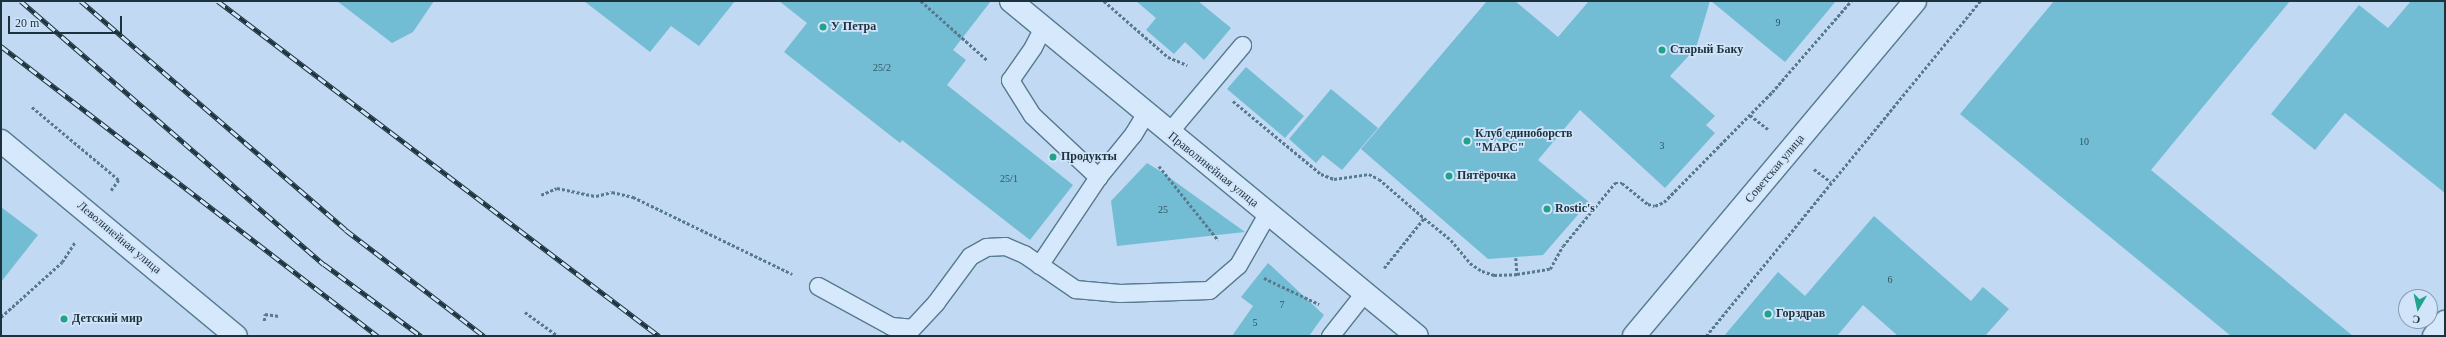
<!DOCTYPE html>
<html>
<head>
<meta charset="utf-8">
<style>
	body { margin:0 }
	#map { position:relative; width:2446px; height:337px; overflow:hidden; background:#c1d9f2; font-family:"Times New Roman",serif }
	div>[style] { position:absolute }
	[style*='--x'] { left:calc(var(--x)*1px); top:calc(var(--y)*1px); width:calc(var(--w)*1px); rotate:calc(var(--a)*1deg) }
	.building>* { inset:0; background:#73bdd4 }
	.path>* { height:2.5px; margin-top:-1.25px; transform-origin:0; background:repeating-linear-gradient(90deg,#577a8e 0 3px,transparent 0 5px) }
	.roads { filter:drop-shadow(1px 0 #577a8e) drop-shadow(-1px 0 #577a8e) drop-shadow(0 1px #577a8e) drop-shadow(0 -1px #577a8e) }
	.service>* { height:17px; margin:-8.5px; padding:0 8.5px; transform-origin:8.5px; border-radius:8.5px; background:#d5e8fc }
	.minor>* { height:22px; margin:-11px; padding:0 11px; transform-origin:11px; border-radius:11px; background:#d5e8fc }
	.tertiary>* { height:22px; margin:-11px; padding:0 11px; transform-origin:11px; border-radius:11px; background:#d5e8fc }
	.secondary>* { height:22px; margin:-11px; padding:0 11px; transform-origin:11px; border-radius:11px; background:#d5e8fc }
	.rail>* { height:4.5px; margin-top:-2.25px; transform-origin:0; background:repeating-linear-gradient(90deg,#d1e4f9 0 9px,#1c323c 0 18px); box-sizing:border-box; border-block:1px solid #1c323c }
	.dots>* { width:11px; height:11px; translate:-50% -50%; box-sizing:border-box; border:2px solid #d1e4f9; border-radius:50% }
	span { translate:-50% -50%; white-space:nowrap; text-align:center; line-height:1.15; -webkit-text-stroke:3.5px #d1e4f9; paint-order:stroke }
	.number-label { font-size:10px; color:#325562 }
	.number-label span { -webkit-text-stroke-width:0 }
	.poi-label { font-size:12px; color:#1c323c; font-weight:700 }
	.left { translate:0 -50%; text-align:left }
	.street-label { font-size:12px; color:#1c323c }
	.frame { position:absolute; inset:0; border:2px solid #1c323c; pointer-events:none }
	.north { position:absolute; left:2398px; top:289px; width:40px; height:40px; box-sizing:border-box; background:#d1e4f9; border:1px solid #899dad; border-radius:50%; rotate:189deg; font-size:11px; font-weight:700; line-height:16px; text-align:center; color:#1c323c }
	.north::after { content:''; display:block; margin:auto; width:14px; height:18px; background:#21a28a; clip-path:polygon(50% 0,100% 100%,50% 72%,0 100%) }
	.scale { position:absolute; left:8px; top:16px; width:114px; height:18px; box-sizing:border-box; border:2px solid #1c323c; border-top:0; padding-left:5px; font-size:12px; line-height:14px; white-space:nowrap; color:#1c323c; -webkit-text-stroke:3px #d1e4f9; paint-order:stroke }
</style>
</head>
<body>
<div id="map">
	<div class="building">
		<i style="clip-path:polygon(337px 1px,434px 1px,413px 32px,392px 43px)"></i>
		<i style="clip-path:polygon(584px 1px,735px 1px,699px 46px,671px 26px,650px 52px)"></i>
		<i style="clip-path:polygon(779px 1px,991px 1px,953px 50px,966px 60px,947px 85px,1073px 185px,1030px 240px,902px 140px,900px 143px,784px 52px,807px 23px)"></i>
		<i style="clip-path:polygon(1136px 1px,1198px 1px,1231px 28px,1204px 60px,1185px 42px,1174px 54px,1146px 30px,1156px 18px)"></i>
		<i style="clip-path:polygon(1487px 1px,1515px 1px,1558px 37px,1589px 1px,1710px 1px,1696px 48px,1670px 76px,1715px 116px,1706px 125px,1715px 133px,1665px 188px,1580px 110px,1538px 160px,1589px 202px,1543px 255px,1488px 259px,1361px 149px)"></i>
		<i style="clip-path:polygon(1711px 1px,1836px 1px,1785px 62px)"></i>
		<i style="clip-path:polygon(2054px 1px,2290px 1px,2151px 170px,2353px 336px,2231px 336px,1960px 114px)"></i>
		<i style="clip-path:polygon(2411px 1px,2445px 1px,2445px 193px,2345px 113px,2315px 150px,2271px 114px,2359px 5px,2388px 28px)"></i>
		<i style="clip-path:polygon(1246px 67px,1304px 116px,1285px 138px,1227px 89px)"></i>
		<i style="clip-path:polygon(1331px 89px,1378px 128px,1342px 170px,1323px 155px,1316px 163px,1289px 139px)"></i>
		<i style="clip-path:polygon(1147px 163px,1163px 173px,1245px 232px,1117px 246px,1111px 201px)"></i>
		<i style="clip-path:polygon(1px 207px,38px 235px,1px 282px)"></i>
		<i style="clip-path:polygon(1874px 216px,1971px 301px,1983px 287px,2009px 309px,1985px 336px,1898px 336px,1863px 305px,1837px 336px,1724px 336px,1778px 272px,1805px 296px)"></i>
		<i style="clip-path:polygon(1268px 263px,1324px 315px,1309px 336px,1232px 336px,1253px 306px,1241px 297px)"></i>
	</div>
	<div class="path">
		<i style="--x:921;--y:1;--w:90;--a:41.8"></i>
		<i style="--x:1104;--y:1;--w:85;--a:41.2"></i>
		<i style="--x:1168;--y:57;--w:21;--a:23"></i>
		<i style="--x:1233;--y:101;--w:114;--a:39.7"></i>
		<i style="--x:1321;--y:174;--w:14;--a:21"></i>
		<i style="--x:1334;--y:179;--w:35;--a:-8"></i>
		<i style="--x:1369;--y:174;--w:11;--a:27"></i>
		<i style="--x:1379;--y:179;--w:60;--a:40.9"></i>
		<i style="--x:32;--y:107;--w:114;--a:40"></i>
		<i style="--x:119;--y:180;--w:14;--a:126"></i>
		<i style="--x:1750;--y:115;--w:23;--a:38"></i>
		<i style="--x:1159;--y:166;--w:95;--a:51.4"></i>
		<i style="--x:1814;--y:169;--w:21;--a:37"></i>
		<i style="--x:541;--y:195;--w:17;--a:-24"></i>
		<i style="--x:557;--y:188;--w:40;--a:12"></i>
		<i style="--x:596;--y:196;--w:16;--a:-14"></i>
		<i style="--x:612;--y:192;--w:22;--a:13"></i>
		<i style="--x:633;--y:197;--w:177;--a:25.8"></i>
		<i style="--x:1516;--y:258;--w:16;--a:86"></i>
		<i style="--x:1384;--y:268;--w:64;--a:-51.3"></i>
		<i style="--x:1424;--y:218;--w:35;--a:39"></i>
		<i style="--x:1451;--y:240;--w:30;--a:50"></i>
		<i style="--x:1470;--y:263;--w:14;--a:34"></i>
		<i style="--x:1482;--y:271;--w:13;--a:18"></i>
		<i style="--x:1494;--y:275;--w:23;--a:-2"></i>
		<i style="--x:1517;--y:274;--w:33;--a:-9"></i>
		<i style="--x:1550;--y:269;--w:26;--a:-61"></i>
		<i style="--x:1563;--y:246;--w:82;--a:-50.5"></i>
		<i style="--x:1615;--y:183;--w:7;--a:0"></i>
		<i style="--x:1622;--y:183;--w:33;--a:39"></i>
		<i style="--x:1648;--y:204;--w:7;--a:16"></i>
		<i style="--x:1655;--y:206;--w:10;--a:-24"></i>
		<i style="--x:1664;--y:202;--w:154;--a:-45.5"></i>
		<i style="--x:1772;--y:92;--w:121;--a:-49"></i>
		<i style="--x:1264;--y:278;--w:61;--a:25.3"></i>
		<i style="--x:525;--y:312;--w:41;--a:36"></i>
		<i style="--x:1;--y:317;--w:82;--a:-42"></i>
		<i style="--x:62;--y:262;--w:24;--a:-57"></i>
		<i style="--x:264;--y:321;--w:7;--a:-82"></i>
		<i style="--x:265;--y:314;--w:14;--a:8"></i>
		<i style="--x:1706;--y:336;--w:433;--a:-50.7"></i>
	</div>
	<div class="roads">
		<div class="service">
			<i style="--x:1042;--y:29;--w:20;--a:117"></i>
			<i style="--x:1033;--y:47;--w:40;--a:124.9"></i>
			<i style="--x:1010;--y:80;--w:41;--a:57.8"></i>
			<i style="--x:1032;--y:115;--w:91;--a:43.2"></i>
			<i style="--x:1168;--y:133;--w:115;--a:-49.9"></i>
			<i style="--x:1039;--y:265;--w:106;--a:-56.2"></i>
			<i style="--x:1098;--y:177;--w:55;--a:-50.9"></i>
			<i style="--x:1133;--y:134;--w:23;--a:-59"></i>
			<i style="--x:818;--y:286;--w:83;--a:28.7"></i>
			<i style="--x:891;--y:326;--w:21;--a:5"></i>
			<i style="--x:912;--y:328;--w:35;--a:-47"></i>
			<i style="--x:936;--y:302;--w:57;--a:-53.5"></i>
			<i style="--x:970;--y:256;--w:18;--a:-29"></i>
			<i style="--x:986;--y:247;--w:19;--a:-3"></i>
			<i style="--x:1005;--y:246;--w:21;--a:23"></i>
			<i style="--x:1024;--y:254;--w:62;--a:34.5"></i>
			<i style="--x:1075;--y:289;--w:45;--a:5.1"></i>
			<i style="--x:1120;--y:293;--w:89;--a:-1.9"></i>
			<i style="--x:1209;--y:290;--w:38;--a:-41"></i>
			<i style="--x:1238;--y:265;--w:59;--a:-60.4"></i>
			<i style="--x:1330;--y:336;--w:55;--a:-51.7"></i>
		</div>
		<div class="minor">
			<i style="--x:2434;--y:336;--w:18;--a:-52"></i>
		</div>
		<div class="tertiary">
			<i style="--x:1634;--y:336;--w:437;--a:-50"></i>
		</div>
		<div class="secondary">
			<i style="--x:1011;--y:1;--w:526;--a:39.53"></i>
			<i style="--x:1;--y:141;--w:305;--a:39.7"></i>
		</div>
	</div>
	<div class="rail">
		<i style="--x:21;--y:1;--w:401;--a:41"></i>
		<i style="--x:324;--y:264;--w:121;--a:36.6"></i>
		<i style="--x:81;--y:1;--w:350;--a:40.8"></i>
		<i style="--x:346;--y:230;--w:174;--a:37.5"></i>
		<i style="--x:218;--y:1;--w:554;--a:37.22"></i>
		<i style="--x:1;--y:46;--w:476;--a:37.6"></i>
	</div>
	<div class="dots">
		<i style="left:823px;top:27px;background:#21a28a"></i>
		<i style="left:1662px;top:50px;background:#21a28a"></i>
		<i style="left:1467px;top:141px;background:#21a28a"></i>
		<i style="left:1053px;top:157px;background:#21a28a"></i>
		<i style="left:1449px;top:176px;background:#21a28a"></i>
		<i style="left:1547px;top:209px;background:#21a28a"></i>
		<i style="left:1768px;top:314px;background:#21a28a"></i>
		<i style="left:64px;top:319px;background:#21a28a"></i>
	</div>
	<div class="number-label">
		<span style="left:1778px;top:23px">9</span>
		<span style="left:882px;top:68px">25/2</span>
		<span style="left:2084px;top:142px">10</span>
		<span style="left:1662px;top:146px">3</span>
		<span style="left:1009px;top:179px">25/1</span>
		<span style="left:1163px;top:210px">25</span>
		<span style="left:1890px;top:280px">6</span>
		<span style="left:1282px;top:305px">7</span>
		<span style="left:1255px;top:323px">5</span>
	</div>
	<div class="poi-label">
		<span class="left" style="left:831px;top:27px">У Петра</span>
		<span class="left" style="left:1670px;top:50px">Старый Баку</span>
		<span class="left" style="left:1475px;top:141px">Клуб единоборств<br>"МАРС"</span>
		<span class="left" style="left:1061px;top:157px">Продукты</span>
		<span class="left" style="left:1457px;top:176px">Пятёрочка</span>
		<span class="left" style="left:1555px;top:209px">Rostic's</span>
		<span class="left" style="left:1776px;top:314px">Горздрав</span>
		<span class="left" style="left:72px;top:319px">Детский мир</span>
	</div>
	<div class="street-label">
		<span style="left:1775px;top:169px;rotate:-50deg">Советская улица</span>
		<span style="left:1213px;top:170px;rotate:39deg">Праволинейная улица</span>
		<span style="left:119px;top:238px;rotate:40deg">Леволинейная улица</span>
	</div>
	<div class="frame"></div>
	<div class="north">С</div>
	<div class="scale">20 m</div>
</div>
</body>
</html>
